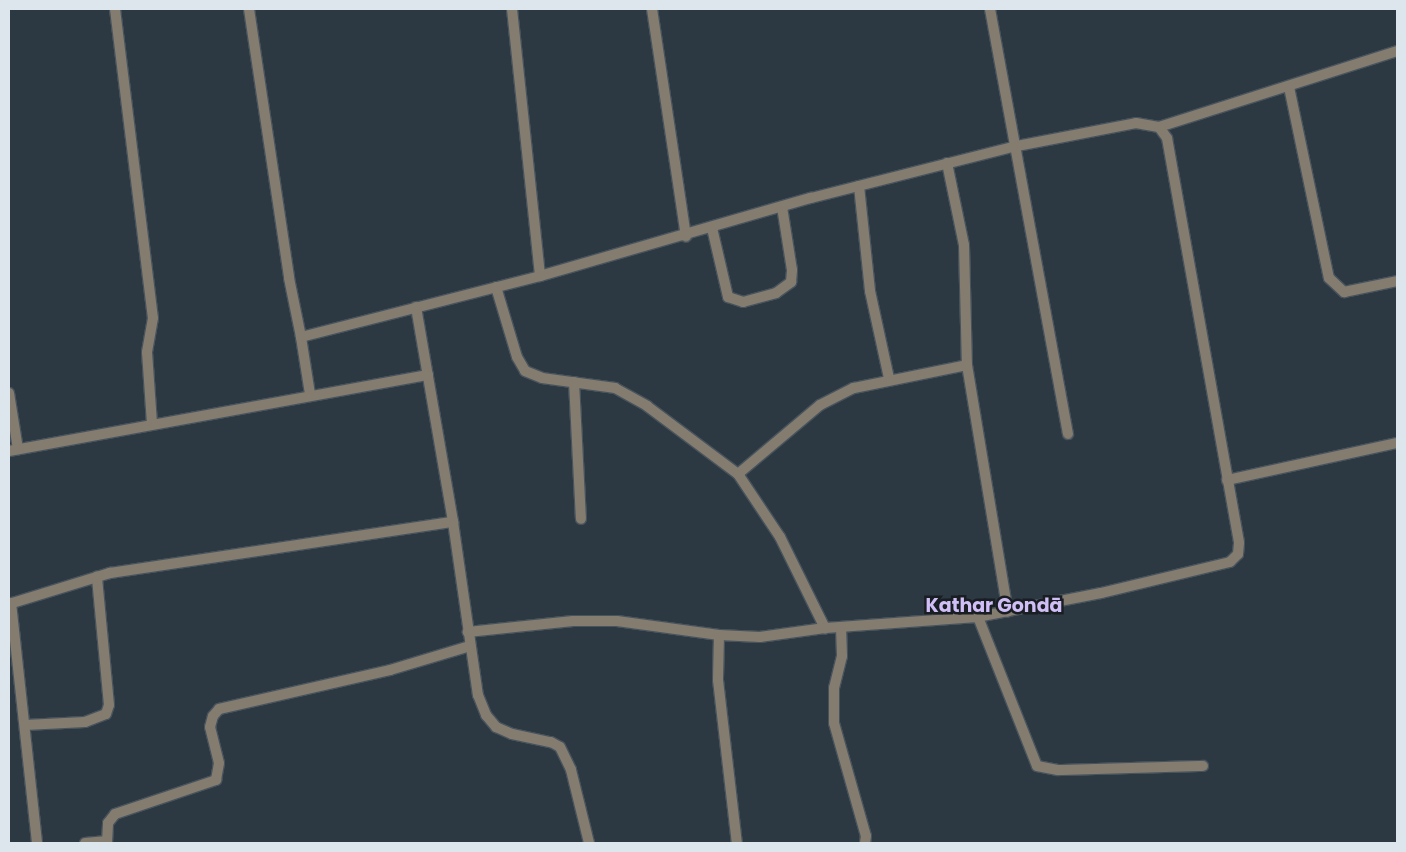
<!DOCTYPE html>
<html>
<head>
<meta charset="utf-8">
<style>
	body { margin:0 }
	#map { position:relative; width:1406px; height:852px; overflow:hidden; background:#2c3842; font-family:Poppins,sans-serif }
	div>[style] { position:absolute }
	[style*='--x'] { left:calc(var(--x)*1px); top:calc(var(--y)*1px); width:calc(var(--w)*1px); rotate:calc(var(--a)*1deg) }
	.roads { filter:drop-shadow(1px 0 #48545d) drop-shadow(-1px 0 #48545d) drop-shadow(0 1px #48545d) drop-shadow(0 -1px #48545d) }
	.minor>* { height:10px; margin:-5px; padding:0 5px; transform-origin:5px; border-radius:5px; background:#857c70 }
	span { translate:-50% -50%; white-space:nowrap; text-align:center; line-height:1.15; -webkit-text-stroke:5px #191e23; paint-order:stroke }
	.district-label { font-size:19px; color:#d0bef6; font-weight:700 }
	.frame { position:absolute; inset:0; border:10px solid #dee6ed; pointer-events:none }
</style>
</head>
<body>
<div id="map">
	<div class="roads">
		<div class="minor">
			<i style="--x:115;--y:9;--w:311;--a:83"></i>
			<i style="--x:153;--y:318;--w:35;--a:100"></i>
			<i style="--x:147;--y:352;--w:72;--a:86"></i>
			<i style="--x:249;--y:9;--w:272;--a:81.5"></i>
			<i style="--x:289;--y:278;--w:60;--a:78.5"></i>
			<i style="--x:512;--y:9;--w:268;--a:84"></i>
			<i style="--x:652;--y:9;--w:230;--a:81.5"></i>
			<i style="--x:990;--y:9;--w:432;--a:79.6"></i>
			<i style="--x:1289;--y:87;--w:195;--a:78.2"></i>
			<i style="--x:1329;--y:278;--w:21;--a:43"></i>
			<i style="--x:1344;--y:292;--w:54;--a:-11.7"></i>
			<i style="--x:1159;--y:127;--w:250;--a:-17.7"></i>
			<i style="--x:947;--y:163;--w:84;--a:78.3"></i>
			<i style="--x:964;--y:245;--w:120;--a:88.6"></i>
			<i style="--x:859;--y:186;--w:106;--a:84"></i>
			<i style="--x:870;--y:291;--w:89;--a:77.7"></i>
			<i style="--x:712;--y:228;--w:71;--a:76.9"></i>
			<i style="--x:728;--y:297;--w:16;--a:18"></i>
			<i style="--x:743;--y:302;--w:34;--a:-15"></i>
			<i style="--x:776;--y:293;--w:19;--a:-36"></i>
			<i style="--x:791;--y:282;--w:12;--a:-85"></i>
			<i style="--x:792;--y:270;--w:64;--a:-99"></i>
			<i style="--x:496;--y:287;--w:73;--a:73.3"></i>
			<i style="--x:517;--y:357;--w:16;--a:60"></i>
			<i style="--x:525;--y:371;--w:18;--a:22"></i>
			<i style="--x:542;--y:378;--w:74;--a:7.8"></i>
			<i style="--x:615;--y:388;--w:37;--a:29"></i>
			<i style="--x:647;--y:406;--w:114;--a:36.8"></i>
			<i style="--x:738;--y:474;--w:76;--a:56.3"></i>
			<i style="--x:780;--y:537;--w:102;--a:63.7"></i>
			<i style="--x:416;--y:307;--w:218;--a:80.2"></i>
			<i style="--x:574;--y:382;--w:137;--a:87.1"></i>
			<i style="--x:9;--y:393;--w:57;--a:80.9"></i>
			<i style="--x:310;--y:394;--w:58;--a:-99"></i>
			<i style="--x:301;--y:337;--w:247;--a:-14.3"></i>
			<i style="--x:540;--y:276;--w:282;--a:-16.1"></i>
			<i style="--x:811;--y:198;--w:212;--a:-14.2"></i>
			<i style="--x:1017;--y:146;--w:121;--a:-10.9"></i>
			<i style="--x:1136;--y:123;--w:23;--a:10"></i>
			<i style="--x:1159;--y:127;--w:14;--a:54"></i>
			<i style="--x:1167;--y:138;--w:411;--a:79.9"></i>
			<i style="--x:1239;--y:543;--w:11;--a:95"></i>
			<i style="--x:1238;--y:554;--w:11;--a:135"></i>
			<i style="--x:1230;--y:562;--w:133;--a:166.5"></i>
			<i style="--x:1101;--y:593;--w:125;--a:169"></i>
			<i style="--x:978;--y:617;--w:153;--a:175.9"></i>
			<i style="--x:825;--y:628;--w:66;--a:172.1"></i>
			<i style="--x:760;--y:637;--w:41;--a:-177.2"></i>
			<i style="--x:719;--y:635;--w:103;--a:-172.2"></i>
			<i style="--x:617;--y:621;--w:44;--a:180"></i>
			<i style="--x:573;--y:621;--w:106;--a:174"></i>
			<i style="--x:9;--y:451;--w:426;--a:-10.3"></i>
			<i style="--x:738;--y:474;--w:107;--a:-40.1"></i>
			<i style="--x:820;--y:405;--w:38;--a:-27"></i>
			<i style="--x:854;--y:388;--w:115;--a:-11.5"></i>
			<i style="--x:967;--y:365;--w:250;--a:80.6"></i>
			<i style="--x:1227;--y:480;--w:174;--a:-12.3"></i>
			<i style="--x:11;--y:603;--w:241;--a:83.8"></i>
			<i style="--x:9;--y:604;--w:106;--a:-17.1"></i>
			<i style="--x:110;--y:573;--w:347;--a:-8.5"></i>
			<i style="--x:453;--y:522;--w:175;--a:81.8"></i>
			<i style="--x:478;--y:695;--w:22;--a:68"></i>
			<i style="--x:486;--y:715;--w:16;--a:50"></i>
			<i style="--x:496;--y:727;--w:17;--a:24"></i>
			<i style="--x:512;--y:734;--w:40;--a:12"></i>
			<i style="--x:551;--y:742;--w:10;--a:29"></i>
			<i style="--x:560;--y:747;--w:25;--a:64"></i>
			<i style="--x:571;--y:770;--w:75;--a:76.1"></i>
			<i style="--x:978;--y:617;--w:160;--a:68.4"></i>
			<i style="--x:1037;--y:766;--w:21;--a:11"></i>
			<i style="--x:1058;--y:770;--w:145;--a:-1.6"></i>
			<i style="--x:841;--y:627;--w:29;--a:88"></i>
			<i style="--x:842;--y:656;--w:33;--a:104"></i>
			<i style="--x:834;--y:688;--w:35;--a:90"></i>
			<i style="--x:834;--y:723;--w:117;--a:74.2"></i>
			<i style="--x:866;--y:836;--w:7;--a:98"></i>
			<i style="--x:719;--y:635;--w:45;--a:91.3"></i>
			<i style="--x:718;--y:680;--w:164;--a:83.4"></i>
			<i style="--x:25;--y:725;--w:60;--a:-2.9"></i>
			<i style="--x:85;--y:722;--w:22;--a:-21"></i>
			<i style="--x:106;--y:714;--w:9;--a:-72"></i>
			<i style="--x:109;--y:705;--w:129;--a:-95.4"></i>
			<i style="--x:85;--y:843;--w:22;--a:-5"></i>
			<i style="--x:107;--y:843;--w:20;--a:-87"></i>
			<i style="--x:108;--y:823;--w:11;--a:-52"></i>
			<i style="--x:115;--y:814;--w:107;--a:-18.6"></i>
			<i style="--x:216;--y:780;--w:17;--a:-80"></i>
			<i style="--x:219;--y:763;--w:37;--a:-104"></i>
			<i style="--x:210;--y:727;--w:11;--a:-75"></i>
			<i style="--x:213;--y:716;--w:9;--a:-49"></i>
			<i style="--x:219;--y:709;--w:175;--a:-12.8"></i>
			<i style="--x:390;--y:670;--w:84;--a:-16.7"></i>
		</div>
	</div>
	<div class="district-label">
		<span style="left:994px;top:606px">Kathar Gondā</span>
	</div>
	<div class="frame"></div>
</div>
</body>
</html>
